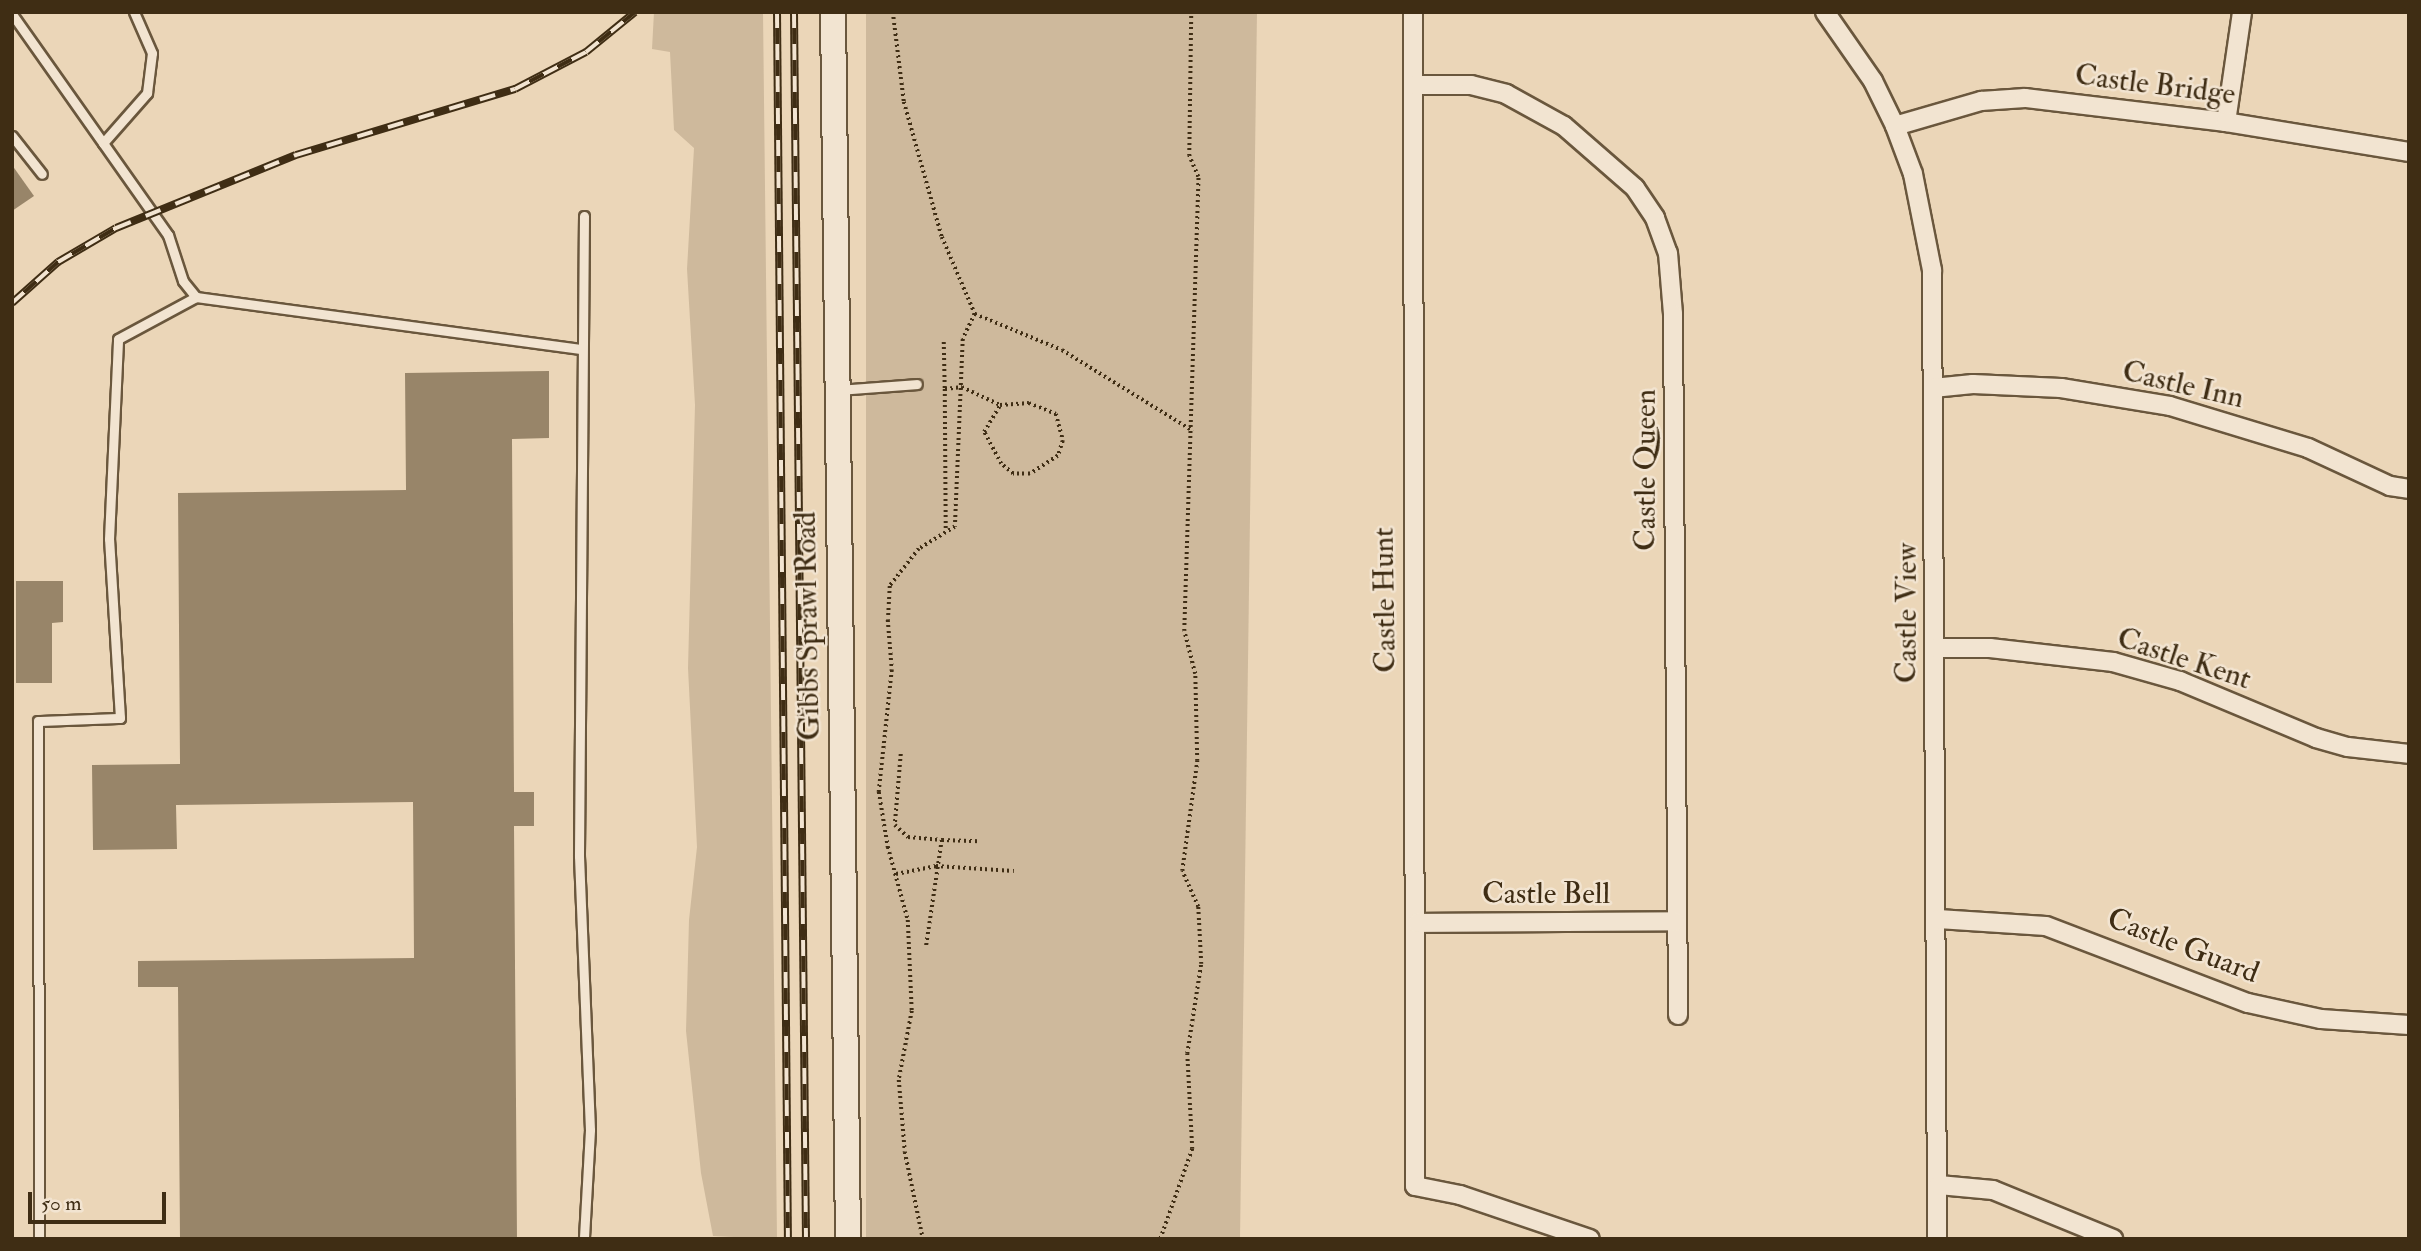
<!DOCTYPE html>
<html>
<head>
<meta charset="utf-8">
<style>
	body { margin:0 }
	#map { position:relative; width:2421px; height:1251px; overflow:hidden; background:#ebd6b8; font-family:"IM FELL Double Pica",serif }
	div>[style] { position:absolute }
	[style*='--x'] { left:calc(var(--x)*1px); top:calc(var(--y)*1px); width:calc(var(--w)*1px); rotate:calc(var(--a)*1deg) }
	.green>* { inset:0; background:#ceb99c }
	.building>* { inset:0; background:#988569 }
	.path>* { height:3.5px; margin-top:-1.75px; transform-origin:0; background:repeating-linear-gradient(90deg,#3f2d14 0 2px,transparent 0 5.5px) }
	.roads { filter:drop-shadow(2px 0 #6a573d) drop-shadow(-2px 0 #6a573d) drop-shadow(0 2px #6a573d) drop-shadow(0 -2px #6a573d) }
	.service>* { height:9px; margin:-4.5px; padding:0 4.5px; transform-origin:4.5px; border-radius:4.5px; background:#f2e4d1 }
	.minor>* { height:18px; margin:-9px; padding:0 9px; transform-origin:9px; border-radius:9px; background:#f2e4d1 }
	.secondary>* { height:24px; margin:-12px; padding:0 12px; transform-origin:12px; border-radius:12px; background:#f2e4d1 }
	.rail>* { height:8px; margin-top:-4px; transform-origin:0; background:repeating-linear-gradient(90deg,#f2e4d1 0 16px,#3f2d14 0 32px); box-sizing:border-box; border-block:2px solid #3f2d14 }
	span { translate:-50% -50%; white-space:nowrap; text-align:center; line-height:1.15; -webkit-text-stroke:5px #f2e4d1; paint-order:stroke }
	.street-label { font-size:30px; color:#3f2d14 }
	.frame { position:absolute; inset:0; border:14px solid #3f2d14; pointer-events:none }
	.scale { position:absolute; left:28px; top:1192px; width:138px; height:32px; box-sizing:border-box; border:4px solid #3f2d14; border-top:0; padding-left:9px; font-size:21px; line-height:24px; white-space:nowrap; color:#3f2d14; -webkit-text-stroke:5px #f2e4d1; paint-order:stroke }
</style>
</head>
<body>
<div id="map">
	<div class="green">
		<i style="clip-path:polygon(654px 12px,763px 12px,777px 1239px,713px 1236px,701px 1173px,686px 1031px,689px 920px,697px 847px,688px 668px,695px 405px,687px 269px,694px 148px,674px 130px,670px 52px,652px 49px)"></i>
		<i style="clip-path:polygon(866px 12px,1257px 12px,1240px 1239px,866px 1239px)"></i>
	</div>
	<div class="building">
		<i style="clip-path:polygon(12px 165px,34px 196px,12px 211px)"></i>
		<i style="clip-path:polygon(549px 371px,549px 438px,512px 439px,514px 792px,534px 792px,534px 826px,514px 826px,517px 1239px,180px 1239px,178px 987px,138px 987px,138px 961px,414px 958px,413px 802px,176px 805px,177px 849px,93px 850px,92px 765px,180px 764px,178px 493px,406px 490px,405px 373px)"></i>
		<i style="clip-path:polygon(16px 581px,63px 581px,63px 622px,52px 623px,52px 683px,16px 683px)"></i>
	</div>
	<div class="path">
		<i style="--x:893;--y:12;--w:91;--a:83"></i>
		<i style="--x:904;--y:102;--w:140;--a:74.3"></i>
		<i style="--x:942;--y:237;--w:84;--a:66.8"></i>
		<i style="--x:975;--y:314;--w:28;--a:116"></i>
		<i style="--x:963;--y:339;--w:188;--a:92.4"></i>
		<i style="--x:955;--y:527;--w:42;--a:148.6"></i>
		<i style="--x:919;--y:549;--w:47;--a:128.1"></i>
		<i style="--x:890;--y:586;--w:34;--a:93"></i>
		<i style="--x:888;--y:620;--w:50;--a:85.4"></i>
		<i style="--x:892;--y:670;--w:123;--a:96.1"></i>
		<i style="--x:879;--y:792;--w:56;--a:80.7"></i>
		<i style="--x:888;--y:847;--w:76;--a:74.7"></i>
		<i style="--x:908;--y:920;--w:91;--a:87.5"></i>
		<i style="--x:912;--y:1011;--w:70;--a:100.7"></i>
		<i style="--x:899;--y:1080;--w:72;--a:85.2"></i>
		<i style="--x:905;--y:1152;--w:89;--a:78.3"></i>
		<i style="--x:975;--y:314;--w:94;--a:22.5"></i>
		<i style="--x:1062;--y:350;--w:154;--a:31.7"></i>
		<i style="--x:944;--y:342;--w:47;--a:88.8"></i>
		<i style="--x:945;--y:389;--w:17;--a:-7"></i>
		<i style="--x:962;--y:387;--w:42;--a:25.3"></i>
		<i style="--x:1000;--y:405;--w:29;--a:-4"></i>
		<i style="--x:1029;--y:403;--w:29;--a:22"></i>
		<i style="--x:1056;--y:414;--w:28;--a:75"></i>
		<i style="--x:1063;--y:441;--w:16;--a:108"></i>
		<i style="--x:1058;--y:456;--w:33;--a:147"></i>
		<i style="--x:1030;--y:474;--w:17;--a:180"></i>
		<i style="--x:1013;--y:474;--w:16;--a:-140"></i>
		<i style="--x:1001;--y:464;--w:36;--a:-118"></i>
		<i style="--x:984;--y:432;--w:31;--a:-59"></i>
		<i style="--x:945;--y:389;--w:143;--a:89.6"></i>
		<i style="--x:901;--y:754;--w:71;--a:94.8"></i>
		<i style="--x:895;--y:825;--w:18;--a:43"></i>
		<i style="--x:908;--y:837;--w:34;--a:5"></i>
		<i style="--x:942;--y:840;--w:109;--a:98.4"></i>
		<i style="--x:942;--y:840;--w:37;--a:2"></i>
		<i style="--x:896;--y:874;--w:41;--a:-11.3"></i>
		<i style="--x:936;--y:866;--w:78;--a:3.7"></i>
		<i style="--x:1160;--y:1239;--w:96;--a:-70.4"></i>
		<i style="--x:1192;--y:1149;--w:95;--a:-93"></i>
		<i style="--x:1187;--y:1054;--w:91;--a:-81.2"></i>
		<i style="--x:1201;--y:964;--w:57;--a:-93"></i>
		<i style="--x:1198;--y:907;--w:39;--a:-114"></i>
		<i style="--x:1182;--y:871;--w:111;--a:-82.2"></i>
		<i style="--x:1197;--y:761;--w:87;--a:-91.3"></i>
		<i style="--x:1195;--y:674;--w:44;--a:-104.3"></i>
		<i style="--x:1184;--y:631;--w:454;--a:-88.2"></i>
		<i style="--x:1198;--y:177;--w:23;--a:-113"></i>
		<i style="--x:1189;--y:156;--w:144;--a:-89.2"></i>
	</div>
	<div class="roads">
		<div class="service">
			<i style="--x:12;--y:14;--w:271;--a:54.8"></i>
			<i style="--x:168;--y:235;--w:48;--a:71.9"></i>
			<i style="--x:183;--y:281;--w:21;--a:51"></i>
			<i style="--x:12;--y:136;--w:48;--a:51.7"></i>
			<i style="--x:103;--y:143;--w:67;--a:-48.7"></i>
			<i style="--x:147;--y:93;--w:40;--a:-82.9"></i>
			<i style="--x:152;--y:53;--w:45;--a:-113.7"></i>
			<i style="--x:584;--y:216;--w:640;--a:90.45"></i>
			<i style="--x:579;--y:856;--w:274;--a:87.7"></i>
			<i style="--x:590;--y:1130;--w:109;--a:93.2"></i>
			<i style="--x:839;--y:390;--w:78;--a:-4.4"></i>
			<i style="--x:39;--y:1239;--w:518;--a:-90.11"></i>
			<i style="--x:38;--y:721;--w:82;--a:-2.1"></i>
			<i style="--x:120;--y:718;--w:179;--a:-93.5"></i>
			<i style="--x:109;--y:539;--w:200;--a:-87.4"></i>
			<i style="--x:118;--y:339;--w:89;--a:-28.3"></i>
			<i style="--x:196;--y:297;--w:388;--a:7.7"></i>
		</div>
		<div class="minor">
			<i style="--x:1413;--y:12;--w:1174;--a:89.9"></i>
			<i style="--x:1415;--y:1186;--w:46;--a:11.3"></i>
			<i style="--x:1460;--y:1195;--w:137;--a:18.7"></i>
			<i style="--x:1825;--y:12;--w:84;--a:55.2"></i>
			<i style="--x:1873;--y:81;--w:50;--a:63.9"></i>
			<i style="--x:1895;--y:126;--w:51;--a:69.4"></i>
			<i style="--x:1913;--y:174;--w:98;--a:78.8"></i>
			<i style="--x:1932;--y:270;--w:969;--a:89.7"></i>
			<i style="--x:1413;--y:85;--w:58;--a:0"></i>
			<i style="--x:1471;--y:85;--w:36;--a:14"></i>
			<i style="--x:1506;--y:94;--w:66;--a:28.9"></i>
			<i style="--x:1564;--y:126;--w:94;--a:41.1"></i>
			<i style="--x:1635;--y:188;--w:36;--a:56"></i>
			<i style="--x:1655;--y:218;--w:37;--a:70"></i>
			<i style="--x:1668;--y:253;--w:61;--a:85.3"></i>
			<i style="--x:1673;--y:314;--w:701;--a:89.59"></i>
			<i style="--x:2226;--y:122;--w:111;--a:-81.7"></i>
			<i style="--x:1895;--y:126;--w:90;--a:-16.2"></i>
			<i style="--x:1981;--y:101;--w:44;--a:-3.9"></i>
			<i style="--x:2025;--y:98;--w:202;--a:6.8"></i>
			<i style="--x:2226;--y:122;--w:185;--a:9.3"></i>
			<i style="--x:1933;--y:388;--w:40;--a:-5.7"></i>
			<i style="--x:1973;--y:384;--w:88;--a:2.6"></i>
			<i style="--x:2061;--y:388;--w:110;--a:9.4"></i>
			<i style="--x:2170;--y:406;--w:144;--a:16.9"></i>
			<i style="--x:2308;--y:448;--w:90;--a:24.9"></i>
			<i style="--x:2390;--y:486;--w:19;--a:9"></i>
			<i style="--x:1934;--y:648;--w:56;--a:0"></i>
			<i style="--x:1990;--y:648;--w:124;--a:6.5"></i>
			<i style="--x:2113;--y:662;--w:70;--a:15.8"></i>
			<i style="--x:2180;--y:681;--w:147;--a:22.7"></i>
			<i style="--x:2316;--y:738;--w:33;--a:16"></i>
			<i style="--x:2348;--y:747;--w:61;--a:6.5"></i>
			<i style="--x:1938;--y:919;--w:108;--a:3.7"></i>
			<i style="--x:2046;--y:926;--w:216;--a:20.9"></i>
			<i style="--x:2248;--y:1003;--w:75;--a:12.4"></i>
			<i style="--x:2321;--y:1019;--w:88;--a:3.9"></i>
			<i style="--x:1417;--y:923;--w:258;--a:-0.4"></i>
			<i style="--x:1939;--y:1185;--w:54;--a:5.3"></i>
			<i style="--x:1993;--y:1190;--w:130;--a:22.2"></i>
		</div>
		<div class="secondary">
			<i style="--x:833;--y:12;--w:1227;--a:89.3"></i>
		</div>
	</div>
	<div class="rail">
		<i style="--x:777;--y:12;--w:1227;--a:89.49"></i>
		<i style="--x:794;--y:12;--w:1227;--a:89.44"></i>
		<i style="--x:12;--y:303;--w:62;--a:-41.7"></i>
		<i style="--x:58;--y:262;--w:67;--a:-30.4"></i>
		<i style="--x:116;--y:228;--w:194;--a:-22.1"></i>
		<i style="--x:296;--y:155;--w:229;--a:-16.8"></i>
		<i style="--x:515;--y:89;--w:80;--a:-27.5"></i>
		<i style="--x:586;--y:52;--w:63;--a:-39.2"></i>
	</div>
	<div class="street-label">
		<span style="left:2155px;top:85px;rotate:7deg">Castle Bridge</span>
		<span style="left:2183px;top:385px;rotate:13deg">Castle Inn</span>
		<span style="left:1646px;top:470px;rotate:-90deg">Castle Queen</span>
		<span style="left:1385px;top:600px;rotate:-91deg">Castle Hunt</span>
		<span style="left:1907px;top:613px;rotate:-90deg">Castle View</span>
		<span style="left:808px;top:626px;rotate:-91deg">Gibbs Sprawl Road</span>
		<span style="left:2184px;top:659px;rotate:18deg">Castle Kent</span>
		<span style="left:1546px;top:894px">Castle Bell</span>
		<span style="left:2183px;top:946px;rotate:21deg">Castle Guard</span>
	</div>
	<div class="frame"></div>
	<div class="scale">50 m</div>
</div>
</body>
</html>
